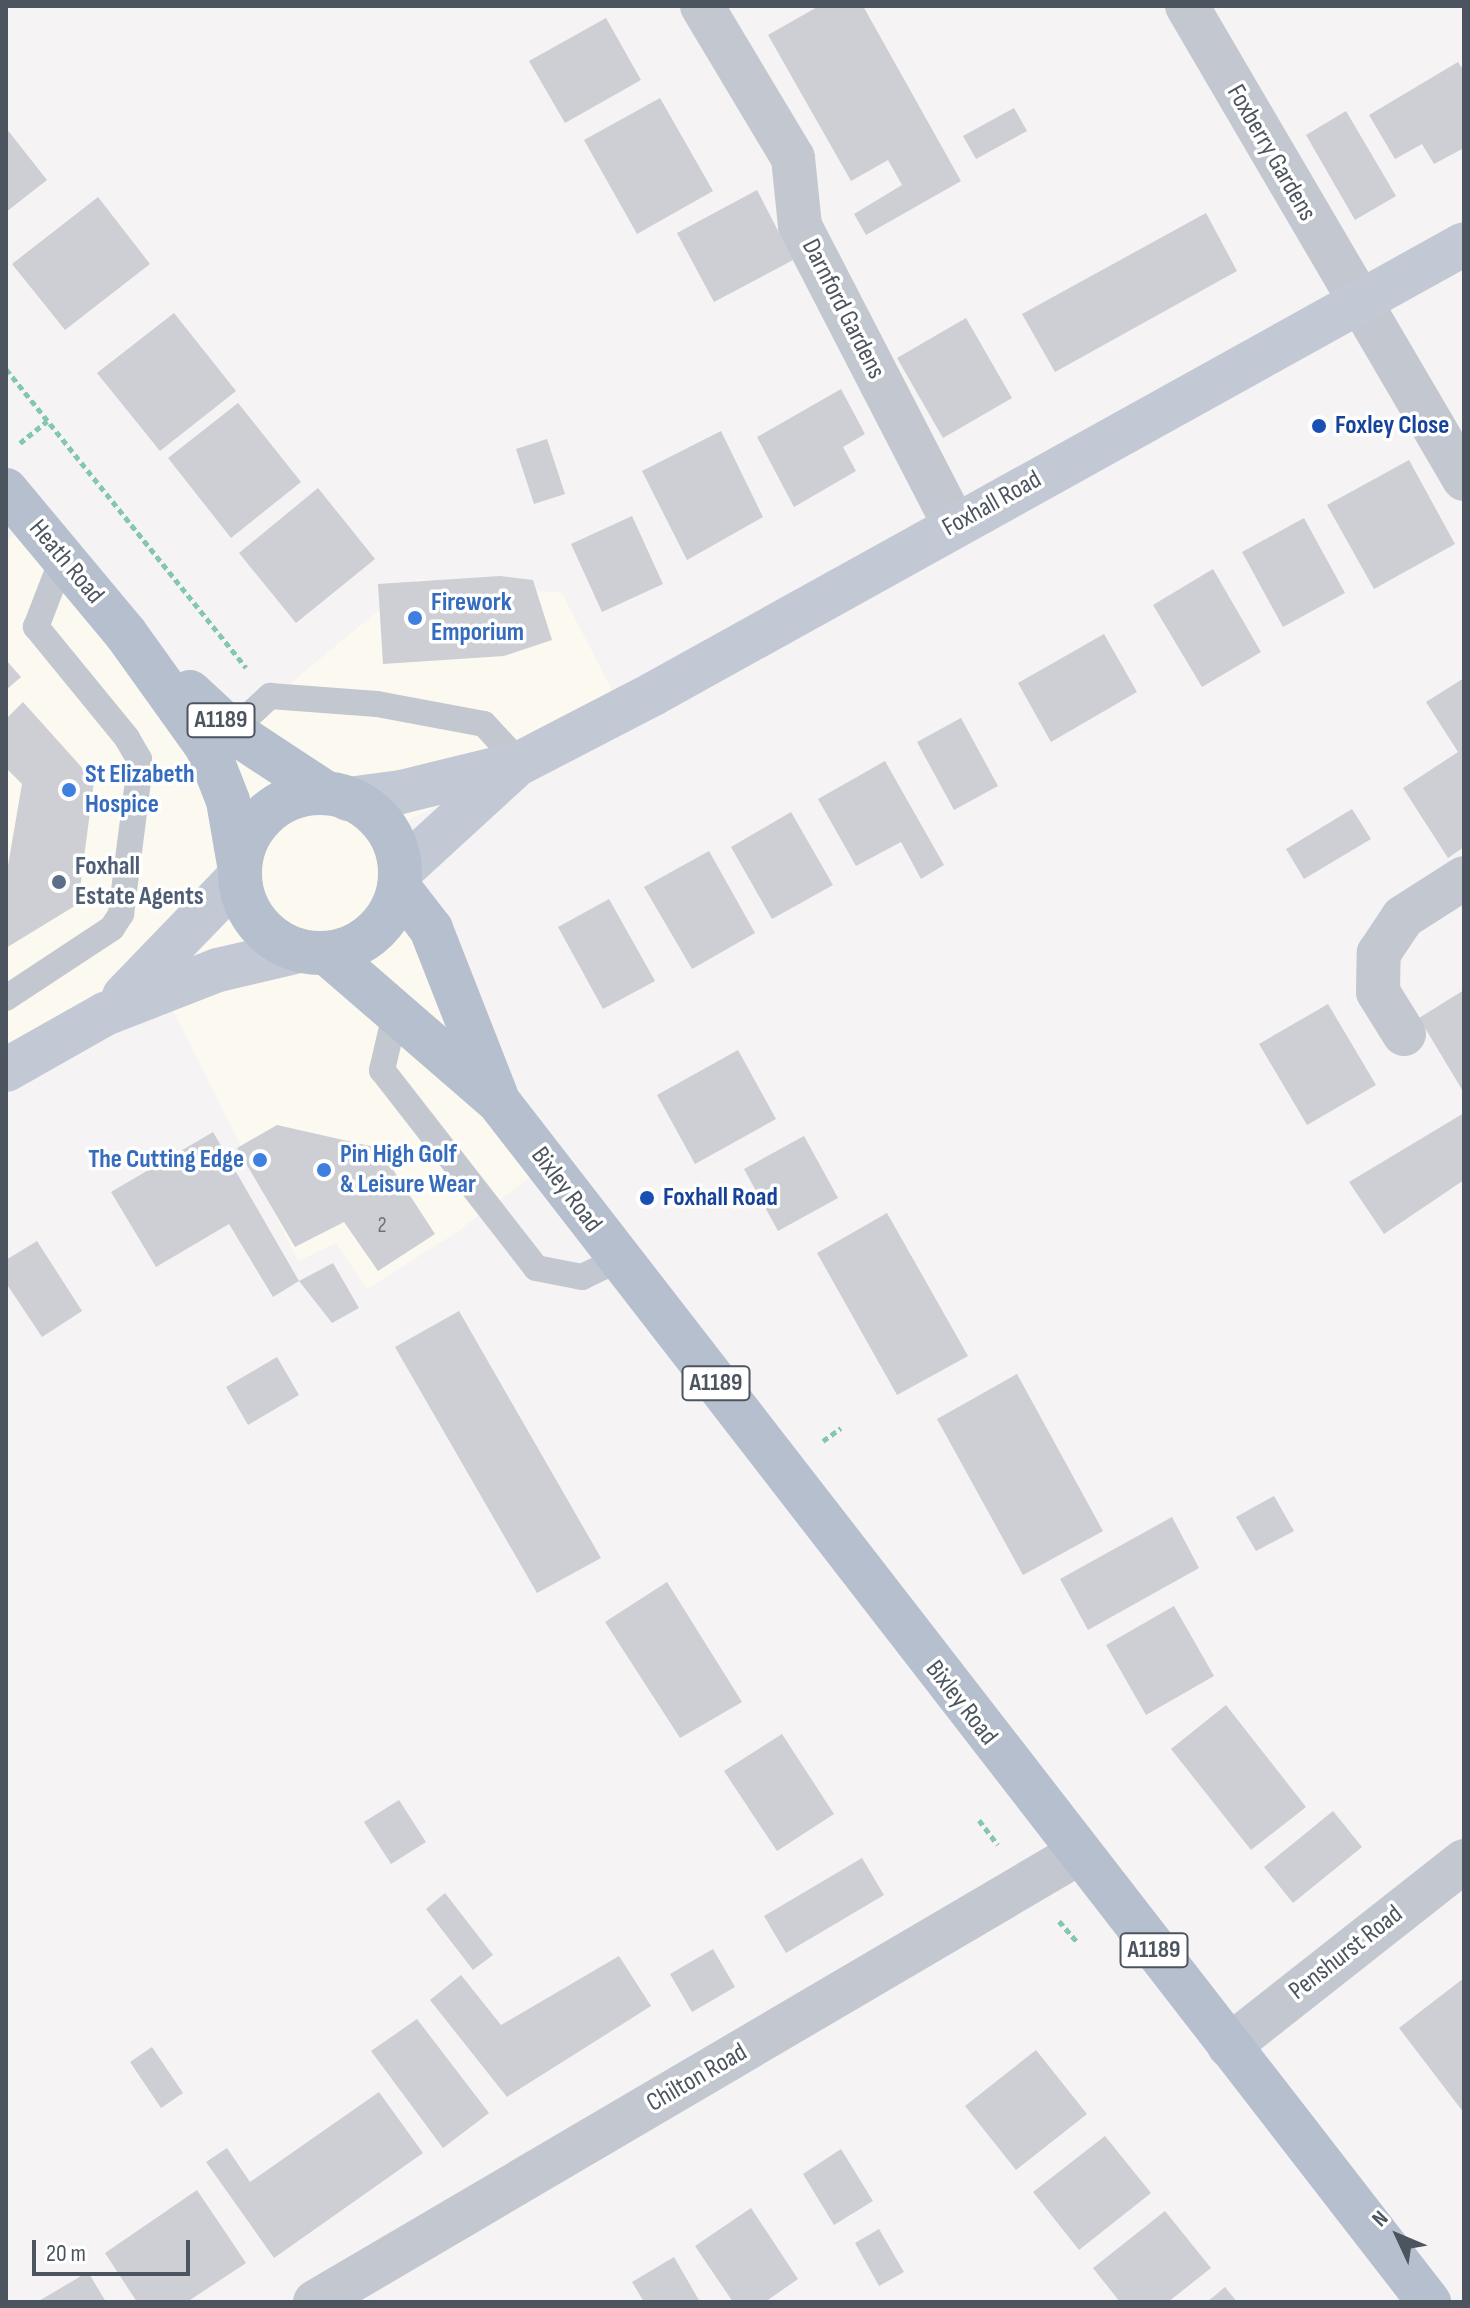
<!DOCTYPE html>
<html>
<head>
<meta charset="utf-8">
<style>
	body { margin:0 }
	#map { position:relative; width:1470px; height:2308px; overflow:hidden; background:#f5f3f3; font-family:"Sofia Sans Condensed",sans-serif }
	div>[style] { position:absolute }
	[style*='--x'] { left:calc(var(--x)*1px); top:calc(var(--y)*1px); width:calc(var(--w)*1px); rotate:calc(var(--a)*1deg) }
	.commercial>* { inset:0; background:#fcfaf0 }
	.building>* { inset:0; background:#cdcfd4 }
	.path>* { height:5px; margin-top:-2.5px; transform-origin:0; background:repeating-linear-gradient(90deg,#83c7ae 0 6px,transparent 0 10px) }
	.lane>* { height:26px; margin:-13px; padding:0 13px; transform-origin:13px; border-radius:13px; background:#c3c8d0 }
	.street>* { height:44px; margin:-22px; padding:0 22px; transform-origin:22px; border-radius:22px; background:#c3c8d0 }
	.secondary>* { height:44px; margin:-22px; padding:0 22px; transform-origin:22px; border-radius:22px; background:#c3c9d4 }
	.primary>* { height:44px; margin:-22px; padding:0 22px; transform-origin:22px; border-radius:22px; background:#b6bfce }
	.primary>.ring { margin:-22px; padding:0; box-sizing:content-box; background:none; border:44px solid #b6bfce; border-radius:50% }
	.dots>* { width:22px; height:22px; translate:-50% -50%; box-sizing:border-box; border:4px solid #fff; border-radius:50% }
	span { translate:-50% -50%; white-space:nowrap; text-align:center; line-height:1.15; -webkit-text-stroke:7px #fff; paint-order:stroke }
	.number-label { font-size:22px; color:#6c737c }
	.number-label span { -webkit-text-stroke-width:0 }
	.shield-label span { padding:2px 6px; background:#fff; border:2px solid; border-radius:6px; -webkit-text-stroke-width:0 }
	.shield-label { font-size:24px; color:#4c545f; font-weight:700 }
	.street-label { font-size:26px; color:#4c545f }
	.transit-label { font-size:26px; color:#164399; font-weight:700 }
	.left { translate:0 -50%; text-align:left }
	.shop-label { font-size:26px; color:#366cbe; font-weight:700 }
	.right { translate:-100% -50%; text-align:right }
	.service-label { font-size:26px; color:#4e5e75; font-weight:700 }
	.frame { position:absolute; inset:0; border:8px solid #4c545f; pointer-events:none }
	.north { position:absolute; left:1358px; top:2196px; width:80px; height:80px; -webkit-text-stroke:6px #fff; paint-order:stroke; rotate:314deg; font-size:22px; font-weight:700; line-height:32px; text-align:center; color:#4c545f }
	.north::after { content:''; display:block; margin:auto; width:28px; height:36px; background:#4c545f; clip-path:polygon(50% 0,100% 100%,50% 72%,0 100%) }
	.scale { position:absolute; left:32px; top:2240px; width:158px; height:36px; box-sizing:border-box; border:4px solid #4c545f; border-top:0; padding-left:10px; font-size:24px; line-height:28px; white-space:nowrap; color:#4c545f; -webkit-text-stroke:6px #fff; paint-order:stroke }
</style>
</head>
<body>
<div id="map">
	<div class="commercial">
		<i style="clip-path:polygon(32px 521px,232px 731px,417px 579px,562px 593px,622px 710px,390px 830px,546px 1165px,457px 1232px,367px 1289px,336px 1243px,298px 1261px,159px 982px,6px 1070px,6px 542px)"></i>
	</div>
	<div class="building">
		<i style="clip-path:polygon(819px 6px,863px 6px,961px 181px,866px 235px,854px 214px,902px 185px,888px 160px,851px 181px,768px 35px)"></i>
		<i style="clip-path:polygon(606px 18px,641px 80px,565px 123px,529px 61px)"></i>
		<i style="clip-path:polygon(1458px 62px,1464px 71px,1464px 148px,1434px 164px,1422px 144px,1395px 159px,1369px 115px)"></i>
		<i style="clip-path:polygon(660px 98px,713px 191px,637px 234px,584px 140px)"></i>
		<i style="clip-path:polygon(1014px 108px,1027px 131px,976px 159px,963px 136px)"></i>
		<i style="clip-path:polygon(1346px 111px,1396px 196px,1355px 220px,1306px 135px)"></i>
		<i style="clip-path:polygon(6px 128px,47px 180px,6px 212px)"></i>
		<i style="clip-path:polygon(757px 190px,793px 260px,714px 302px,677px 233px)"></i>
		<i style="clip-path:polygon(98px 197px,150px 264px,65px 330px,12px 264px)"></i>
		<i style="clip-path:polygon(1206px 213px,1237px 271px,1055px 372px,1022px 314px)"></i>
		<i style="clip-path:polygon(174px 313px,236px 391px,160px 451px,97px 373px)"></i>
		<i style="clip-path:polygon(966px 318px,1012px 398px,943px 438px,897px 358px)"></i>
		<i style="clip-path:polygon(841px 389px,865px 434px,843px 447px,856px 471px,794px 507px,757px 437px)"></i>
		<i style="clip-path:polygon(238px 403px,301px 482px,231px 538px,168px 458px)"></i>
		<i style="clip-path:polygon(721px 431px,763px 517px,687px 560px,642px 471px)"></i>
		<i style="clip-path:polygon(547px 439px,565px 494px,534px 504px,516px 449px)"></i>
		<i style="clip-path:polygon(1409px 460px,1455px 544px,1374px 589px,1327px 505px)"></i>
		<i style="clip-path:polygon(318px 488px,375px 559px,296px 623px,239px 553px)"></i>
		<i style="clip-path:polygon(632px 516px,663px 584px,602px 612px,571px 544px)"></i>
		<i style="clip-path:polygon(1304px 518px,1345px 593px,1283px 627px,1242px 552px)"></i>
		<i style="clip-path:polygon(1213px 569px,1261px 652px,1202px 687px,1153px 605px)"></i>
		<i style="clip-path:polygon(500px 576px,533px 580px,552px 640px,504px 656px,383px 664px,378px 584px)"></i>
		<i style="clip-path:polygon(1104px 634px,1137px 692px,1051px 742px,1018px 683px)"></i>
		<i style="clip-path:polygon(6px 660px,21px 677px,6px 690px)"></i>
		<i style="clip-path:polygon(1464px 678px,1464px 847px,1448px 858px,1403px 788px,1458px 752px,1426px 702px)"></i>
		<i style="clip-path:polygon(23px 702px,94px 781px,78px 904px,6px 948px,6px 877px,22px 784px,6px 768px,6px 719px)"></i>
		<i style="clip-path:polygon(961px 718px,998px 786px,954px 810px,917px 742px)"></i>
		<i style="clip-path:polygon(885px 761px,944px 865px,921px 879px,901px 842px,856px 866px,818px 799px)"></i>
		<i style="clip-path:polygon(1352px 809px,1371px 839px,1304px 879px,1286px 849px)"></i>
		<i style="clip-path:polygon(791px 812px,833px 885px,772px 919px,731px 847px)"></i>
		<i style="clip-path:polygon(709px 851px,755px 933px,692px 969px,644px 887px)"></i>
		<i style="clip-path:polygon(609px 899px,655px 981px,603px 1009px,558px 927px)"></i>
		<i style="clip-path:polygon(1464px 990px,1464px 1093px,1419px 1018px)"></i>
		<i style="clip-path:polygon(1328px 1004px,1376px 1085px,1307px 1125px,1259px 1044px)"></i>
		<i style="clip-path:polygon(738px 1050px,776px 1119px,695px 1164px,657px 1095px)"></i>
		<i style="clip-path:polygon(1464px 1113px,1464px 1180px,1384px 1234px,1349px 1182px)"></i>
		<i style="clip-path:polygon(277px 1125px,379px 1148px,435px 1234px,378px 1271px,344px 1222px,295px 1247px,237px 1148px)"></i>
		<i style="clip-path:polygon(213px 1132px,299px 1281px,273px 1297px,229px 1224px,156px 1267px,111px 1192px)"></i>
		<i style="clip-path:polygon(804px 1136px,838px 1198px,778px 1231px,744px 1169px)"></i>
		<i style="clip-path:polygon(887px 1213px,968px 1356px,897px 1395px,817px 1253px)"></i>
		<i style="clip-path:polygon(37px 1241px,82px 1311px,42px 1337px,6px 1283px,6px 1260px)"></i>
		<i style="clip-path:polygon(333px 1263px,359px 1308px,332px 1323px,299px 1281px)"></i>
		<i style="clip-path:polygon(459px 1311px,601px 1558px,537px 1593px,395px 1347px)"></i>
		<i style="clip-path:polygon(277px 1357px,299px 1395px,248px 1425px,226px 1387px)"></i>
		<i style="clip-path:polygon(1017px 1374px,1103px 1531px,1023px 1575px,937px 1419px)"></i>
		<i style="clip-path:polygon(1274px 1496px,1294px 1531px,1256px 1551px,1236px 1517px)"></i>
		<i style="clip-path:polygon(1172px 1517px,1199px 1568px,1088px 1630px,1060px 1579px)"></i>
		<i style="clip-path:polygon(667px 1582px,742px 1702px,680px 1738px,605px 1622px)"></i>
		<i style="clip-path:polygon(1174px 1606px,1214px 1676px,1146px 1715px,1106px 1645px)"></i>
		<i style="clip-path:polygon(1226px 1705px,1306px 1807px,1251px 1850px,1171px 1749px)"></i>
		<i style="clip-path:polygon(782px 1734px,834px 1814px,777px 1851px,724px 1771px)"></i>
		<i style="clip-path:polygon(399px 1800px,426px 1842px,391px 1864px,364px 1822px)"></i>
		<i style="clip-path:polygon(1333px 1811px,1362px 1847px,1293px 1903px,1264px 1867px)"></i>
		<i style="clip-path:polygon(862px 1858px,884px 1895px,786px 1953px,764px 1916px)"></i>
		<i style="clip-path:polygon(445px 1893px,493px 1955px,473px 1970px,426px 1909px)"></i>
		<i style="clip-path:polygon(713px 1949px,735px 1987px,692px 2012px,670px 1974px)"></i>
		<i style="clip-path:polygon(619px 1956px,651px 2006px,507px 2097px,430px 2000px,461px 1975px,501px 2025px)"></i>
		<i style="clip-path:polygon(1464px 1978px,1464px 2113px,1399px 2028px)"></i>
		<i style="clip-path:polygon(417px 2019px,489px 2113px,443px 2148px,371px 2051px)"></i>
		<i style="clip-path:polygon(152px 2047px,183px 2093px,161px 2108px,130px 2062px)"></i>
		<i style="clip-path:polygon(1036px 2050px,1087px 2114px,1016px 2170px,965px 2106px)"></i>
		<i style="clip-path:polygon(379px 2092px,423px 2153px,274px 2258px,206px 2162px,227px 2148px,250px 2182px)"></i>
		<i style="clip-path:polygon(1105px 2136px,1151px 2193px,1079px 2250px,1033px 2192px)"></i>
		<i style="clip-path:polygon(841px 2149px,873px 2201px,834px 2225px,803px 2174px)"></i>
		<i style="clip-path:polygon(197px 2190px,246px 2263px,187px 2302px,137px 2302px,105px 2253px)"></i>
		<i style="clip-path:polygon(751px 2208px,798px 2279px,765px 2302px,733px 2302px,695px 2246px)"></i>
		<i style="clip-path:polygon(1165px 2211px,1211px 2268px,1168px 2302px,1120px 2302px,1093px 2268px)"></i>
		<i style="clip-path:polygon(879px 2229px,904px 2272px,879px 2286px,855px 2243px)"></i>
		<i style="clip-path:polygon(674px 2257px,700px 2302px,644px 2302px,632px 2282px)"></i>
		<i style="clip-path:polygon(88px 2272px,106px 2302px,37px 2302px)"></i>
		<i style="clip-path:polygon(1225px 2287px,1237px 2302px,1207px 2302px)"></i>
	</div>
	<div class="path">
		<i style="--x:6;--y:369;--w:383;--a:51.2"></i>
		<i style="--x:20;--y:443;--w:35;--a:-39"></i>
		<i style="--x:823;--y:1441;--w:22;--a:-36"></i>
		<i style="--x:979;--y:1820;--w:31;--a:53"></i>
		<i style="--x:1059;--y:1921;--w:29;--a:49"></i>
	</div>
	<div class="lane">
		<i style="--x:232;--y:731;--w:52;--a:-42.6"></i>
		<i style="--x:270;--y:696;--w:107;--a:4.3"></i>
		<i style="--x:377;--y:704;--w:109;--a:10.6"></i>
		<i style="--x:484;--y:724;--w:53;--a:47.3"></i>
		<i style="--x:6;--y:998;--w:127;--a:-33.4"></i>
		<i style="--x:112;--y:928;--w:17;--a:-57"></i>
		<i style="--x:121;--y:914;--w:142;--a:-82.7"></i>
		<i style="--x:139;--y:773;--w:14;--a:-90"></i>
		<i style="--x:139;--y:759;--w:24;--a:-120"></i>
		<i style="--x:127;--y:738;--w:144;--a:-129.3"></i>
		<i style="--x:36;--y:627;--w:75;--a:-68.9"></i>
		<i style="--x:396;--y:1010;--w:62;--a:103.1"></i>
		<i style="--x:382;--y:1070;--w:251;--a:52.1"></i>
		<i style="--x:536;--y:1268;--w:47;--a:11.1"></i>
		<i style="--x:582;--y:1277;--w:41;--a:-25.9"></i>
	</div>
	<div class="street">
		<i style="--x:702;--y:6;--w:177;--a:59.1"></i>
		<i style="--x:793;--y:158;--w:68;--a:84.1"></i>
		<i style="--x:800;--y:226;--w:336;--a:62.7"></i>
		<i style="--x:1187;--y:6;--w:548;--a:59.65"></i>
		<i style="--x:1404;--y:1034;--w:49;--a:-121.8"></i>
		<i style="--x:1378;--y:992;--w:39;--a:-89"></i>
		<i style="--x:1379;--y:953;--w:43;--a:-56.3"></i>
		<i style="--x:1403;--y:917;--w:72;--a:-32.6"></i>
		<i style="--x:1229;--y:2046;--w:299;--a:-38.2"></i>
		<i style="--x:315;--y:2302;--w:886;--a:-30.44"></i>
	</div>
	<div class="secondary">
		<i style="--x:348;--y:799;--w:53;--a:-7.5"></i>
		<i style="--x:401;--y:792;--w:122;--a:-13.7"></i>
		<i style="--x:520;--y:763;--w:150;--a:-27.4"></i>
		<i style="--x:653;--y:694;--w:927;--a:-29.02"></i>
		<i style="--x:403;--y:869;--w:148;--a:-42.5"></i>
		<i style="--x:124;--y:996;--w:167;--a:-46"></i>
		<i style="--x:6;--y:1070;--w:114;--a:-29.5"></i>
		<i style="--x:105;--y:1014;--w:121;--a:-21.3"></i>
		<i style="--x:218;--y:970;--w:83;--a:-13.2"></i>
	</div>
	<div class="primary">
		<i style="--x:6;--y:490;--w:187;--a:50.2"></i>
		<i style="--x:126;--y:634;--w:139;--a:54.4"></i>
		<i style="--x:207;--y:747;--w:58;--a:68.7"></i>
		<i style="--x:228;--y:801;--w:65;--a:80.2"></i>
		<i style="--x:190;--y:692;--w:57;--a:42.9"></i>
		<i style="--x:232;--y:731;--w:113;--a:33.4"></i>
		<i class="ring" style="left:240px;top:793px;width:116px;height:116px"></i>
		<i style="--x:400;--y:889;--w:51;--a:52.2"></i>
		<i style="--x:431;--y:929;--w:178;--a:68.6"></i>
		<i style="--x:328;--y:954;--w:225;--a:40.9"></i>
		<i style="--x:498;--y:1101;--w:1520;--a:52.22"></i>
	</div>
	<div class="dots">
		<i style="left:1319px;top:426px;background:#1a4fb4"></i>
		<i style="left:415px;top:618px;background:#3f7fe0"></i>
		<i style="left:69px;top:790px;background:#3f7fe0"></i>
		<i style="left:59px;top:882px;background:#5c6f8a"></i>
		<i style="left:260px;top:1160px;background:#3f7fe0"></i>
		<i style="left:324px;top:1170px;background:#3f7fe0"></i>
		<i style="left:647px;top:1198px;background:#1a4fb4"></i>
	</div>
	<div class="number-label">
		<span style="left:382px;top:1226px">2</span>
	</div>
	<div class="shield-label">
		<span style="left:221px;top:720px">A1189</span>
		<span style="left:716px;top:1383px">A1189</span>
		<span style="left:1154px;top:1950px">A1189</span>
	</div>
	<div class="street-label">
		<span style="left:1271px;top:153px;rotate:60deg">Foxberry Gardens</span>
		<span style="left:843px;top:309px;rotate:63deg">Darnford Gardens</span>
		<span style="left:992px;top:504px;rotate:-29deg">Foxhall Road</span>
		<span style="left:66px;top:562px;rotate:50deg">Heath Road</span>
		<span style="left:566px;top:1190px;rotate:53deg">Bixley Road</span>
		<span style="left:961px;top:1703px;rotate:52deg">Bixley Road</span>
		<span style="left:1346px;top:1953px;rotate:-38deg">Penshurst Road</span>
		<span style="left:697px;top:2078px;rotate:-30deg">Chilton Road</span>
	</div>
	<div class="transit-label">
		<span class="left" style="left:1335px;top:426px">Foxley Close</span>
		<span class="left" style="left:663px;top:1198px">Foxhall Road</span>
	</div>
	<div class="shop-label">
		<span class="left" style="left:431px;top:618px">Firework<br>Emporium</span>
		<span class="left" style="left:85px;top:790px">St Elizabeth<br>Hospice</span>
		<span class="left" style="left:340px;top:1170px">Pin High Golf<br>&amp; Leisure Wear</span>
		<span class="right" style="left:244px;top:1160px">The Cutting Edge</span>
	</div>
	<div class="service-label">
		<span class="left" style="left:75px;top:882px">Foxhall<br>Estate Agents</span>
	</div>
	<div class="frame"></div>
	<div class="north">N</div>
	<div class="scale">20 m</div>
</div>
</body>
</html>
